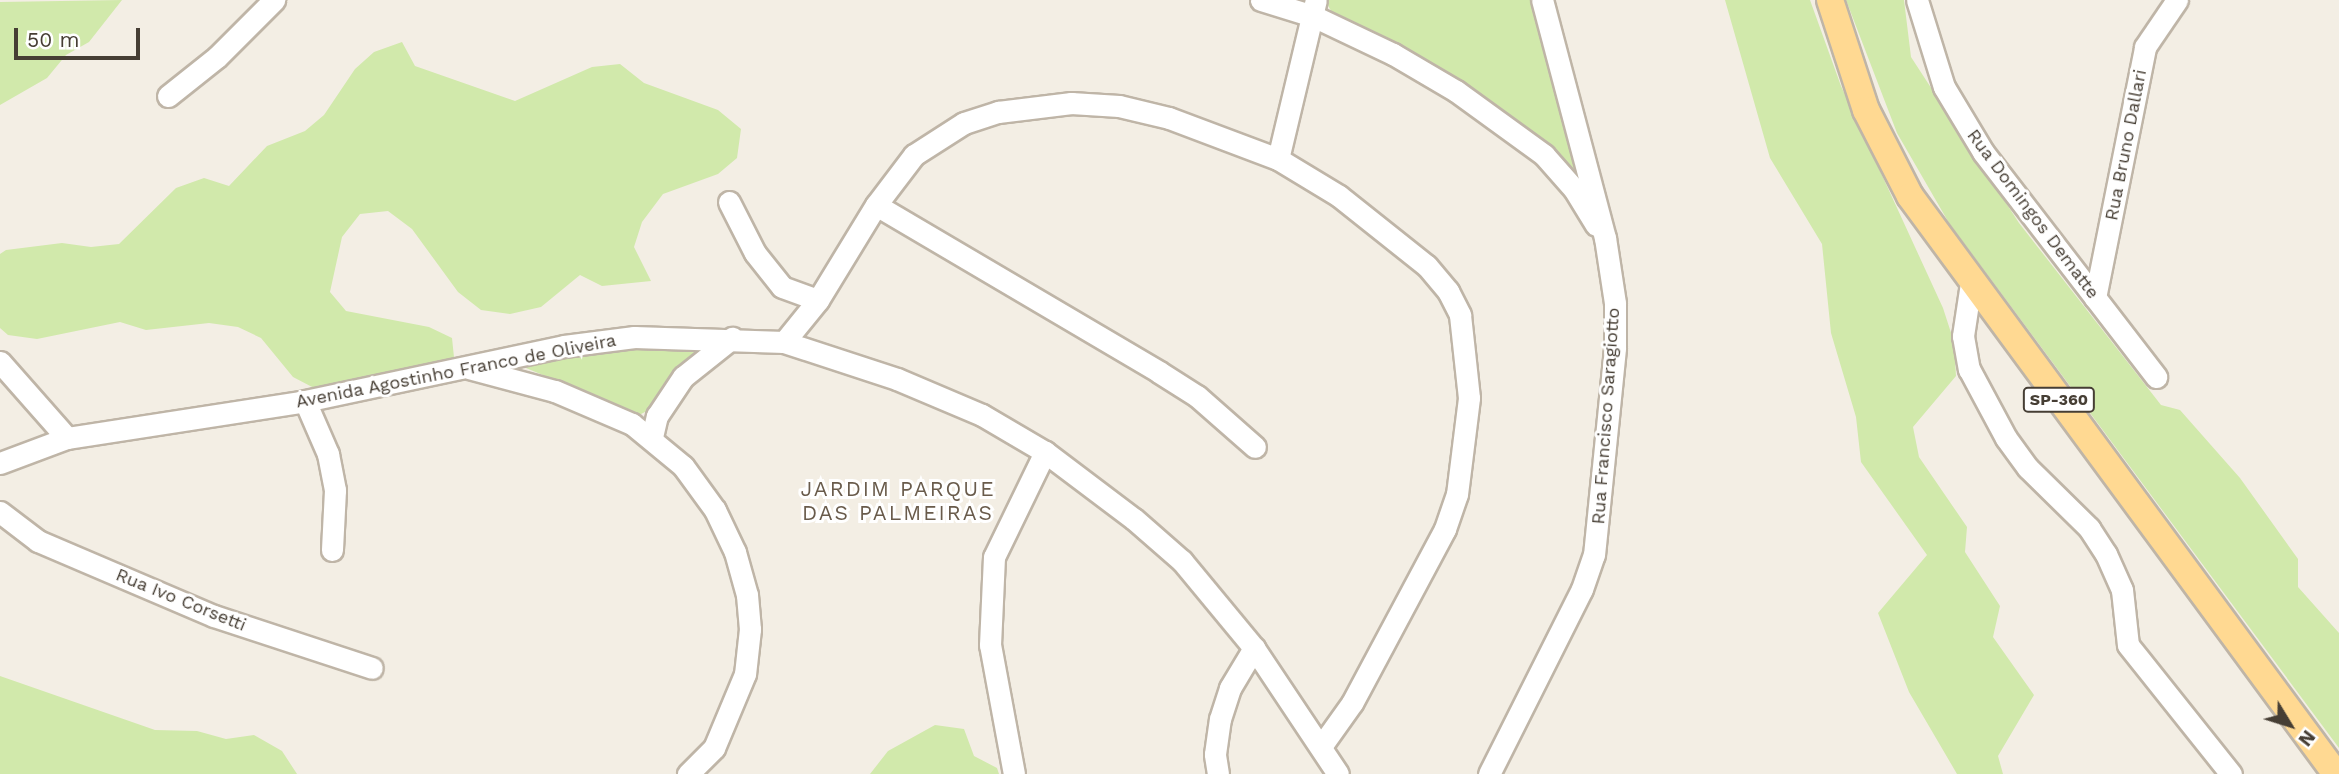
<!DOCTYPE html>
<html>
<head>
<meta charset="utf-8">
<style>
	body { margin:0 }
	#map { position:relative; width:2339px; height:774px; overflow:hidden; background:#f3eee4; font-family:"Work Sans",sans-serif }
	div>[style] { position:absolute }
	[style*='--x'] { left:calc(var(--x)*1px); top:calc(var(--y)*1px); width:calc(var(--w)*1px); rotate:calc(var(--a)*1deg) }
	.green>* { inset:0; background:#d1e9ab }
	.roads { filter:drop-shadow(2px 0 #bfb5a7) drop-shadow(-2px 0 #bfb5a7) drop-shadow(0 2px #bfb5a7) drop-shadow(0 -2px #bfb5a7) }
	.minor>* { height:21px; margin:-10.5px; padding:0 10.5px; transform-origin:10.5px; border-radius:10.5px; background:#fff }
	.major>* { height:26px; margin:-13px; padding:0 13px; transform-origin:13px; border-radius:13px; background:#ffd992 }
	span { translate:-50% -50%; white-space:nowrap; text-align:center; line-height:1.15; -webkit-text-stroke:6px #fff; paint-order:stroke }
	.shield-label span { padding:2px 5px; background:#fff; border:2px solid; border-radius:5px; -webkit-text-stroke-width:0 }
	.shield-label { font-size:16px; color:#463e34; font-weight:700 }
	.street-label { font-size:18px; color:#463e34 }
	.quarter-label { font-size:21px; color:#695b4b; letter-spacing:2px }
	.north { position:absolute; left:2255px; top:690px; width:70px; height:70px; -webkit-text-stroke:5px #fff; paint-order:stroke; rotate:128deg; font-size:19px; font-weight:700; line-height:28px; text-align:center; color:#463e34 }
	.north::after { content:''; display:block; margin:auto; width:24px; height:32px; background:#463e34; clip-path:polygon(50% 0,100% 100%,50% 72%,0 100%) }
	.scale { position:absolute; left:14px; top:28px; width:126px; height:32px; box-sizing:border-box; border:4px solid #463e34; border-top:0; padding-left:9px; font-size:21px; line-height:24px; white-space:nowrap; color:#463e34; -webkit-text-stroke:5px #fff; paint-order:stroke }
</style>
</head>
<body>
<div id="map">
	<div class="green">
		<i style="clip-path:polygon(122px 0,89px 42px,66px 55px,47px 78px,0 105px,0 2px)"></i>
		<i style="clip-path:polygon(1325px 0,1531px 0,1585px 188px,1335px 18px)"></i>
		<i style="clip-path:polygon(1725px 0,1810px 0,1841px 86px,1943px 308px,1954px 342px,1956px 376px,1913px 427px,1919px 457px,1967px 527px,1965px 552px,2000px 606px,1993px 637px,2034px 695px,1998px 756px,2003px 774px,1957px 774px,1909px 692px,1878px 613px,1927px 555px,1861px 462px,1856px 417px,1831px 333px,1822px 244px,1770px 158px)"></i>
		<i style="clip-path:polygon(1846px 0,1904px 0,1911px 57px,2019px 223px,2161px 405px,2180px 410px,2240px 478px,2298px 559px,2298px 587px,2339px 633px,2339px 748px,1949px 223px,1897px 133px)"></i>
		<i style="clip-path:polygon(402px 42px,415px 66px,515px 101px,592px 67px,620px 64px,644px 83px,718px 110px,741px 129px,737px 158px,718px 174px,663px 194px,642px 222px,634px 247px,651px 281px,602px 286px,580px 275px,541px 307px,510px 314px,481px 310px,458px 292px,412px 229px,388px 211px,360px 214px,342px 237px,330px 292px,346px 311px,429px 327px,452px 338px,455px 367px,316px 389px,293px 377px,261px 338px,238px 327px,209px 323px,146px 330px,120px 322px,37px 339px,8px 335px,0 328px,0 254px,6px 250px,62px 243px,91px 247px,119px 244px,176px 188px,204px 178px,229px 186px,267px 146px,305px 131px,324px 115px,355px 69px,374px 52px)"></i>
		<i style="clip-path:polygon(696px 346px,699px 349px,651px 409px,639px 415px,526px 368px,533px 360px,613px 349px)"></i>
		<i style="clip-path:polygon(0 676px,155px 730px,197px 731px,226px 739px,254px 735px,282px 751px,297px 774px,0 774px)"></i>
		<i style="clip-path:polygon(935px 725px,964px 729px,974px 756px,997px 768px,999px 774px,870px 774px,888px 751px)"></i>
	</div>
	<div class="roads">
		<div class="minor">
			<i style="--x:1261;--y:0;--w:54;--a:17.1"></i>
			<i style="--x:1313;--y:16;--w:89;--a:25.4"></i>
			<i style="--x:1393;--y:54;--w:73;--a:30.4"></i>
			<i style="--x:1456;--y:91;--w:109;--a:36"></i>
			<i style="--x:1544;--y:155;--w:45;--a:48.6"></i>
			<i style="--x:1574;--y:189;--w:42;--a:58.6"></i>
			<i style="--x:1917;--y:0;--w:91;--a:72.8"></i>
			<i style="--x:1944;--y:87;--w:76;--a:59"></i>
			<i style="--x:1983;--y:152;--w:284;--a:52.4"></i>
			<i style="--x:168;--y:96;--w:63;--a:-38.5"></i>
			<i style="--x:217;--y:57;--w:81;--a:-45"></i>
			<i style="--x:1278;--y:159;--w:163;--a:-76.6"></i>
			<i style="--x:729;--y:202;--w:57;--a:63"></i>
			<i style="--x:755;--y:253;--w:43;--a:51.5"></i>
			<i style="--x:782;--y:287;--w:38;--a:20"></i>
			<i style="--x:876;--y:205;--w:329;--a:30.5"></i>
			<i style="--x:1159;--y:372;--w:45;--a:32.3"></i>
			<i style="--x:1197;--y:396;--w:77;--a:41.3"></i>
			<i style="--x:1971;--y:283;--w:54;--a:98.6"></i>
			<i style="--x:1963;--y:336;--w:34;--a:80"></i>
			<i style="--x:1969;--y:369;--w:78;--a:61.8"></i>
			<i style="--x:2006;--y:438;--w:37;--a:54"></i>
			<i style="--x:2028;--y:468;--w:86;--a:44.5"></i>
			<i style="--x:2089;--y:528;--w:31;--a:57"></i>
			<i style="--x:2106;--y:554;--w:39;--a:66"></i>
			<i style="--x:2122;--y:590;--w:55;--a:83.8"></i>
			<i style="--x:2128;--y:645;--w:165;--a:51.4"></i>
			<i style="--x:2095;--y:298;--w:256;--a:-78.7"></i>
			<i style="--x:2145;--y:47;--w:57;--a:-55.8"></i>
			<i style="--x:784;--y:342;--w:54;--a:-51"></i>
			<i style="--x:818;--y:300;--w:111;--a:-58.6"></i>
			<i style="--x:876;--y:205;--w:63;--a:-52.8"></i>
			<i style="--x:914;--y:155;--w:59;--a:-32.6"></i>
			<i style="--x:964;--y:123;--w:36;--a:-18"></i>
			<i style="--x:998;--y:112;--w:74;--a:-7"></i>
			<i style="--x:1071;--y:103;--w:48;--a:3.6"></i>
			<i style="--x:1119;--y:106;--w:51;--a:13.5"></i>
			<i style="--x:1169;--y:118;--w:116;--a:20.6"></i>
			<i style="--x:1278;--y:159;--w:71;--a:31.2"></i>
			<i style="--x:1339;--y:196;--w:112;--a:38.5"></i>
			<i style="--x:1427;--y:266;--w:33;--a:50"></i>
			<i style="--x:1448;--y:291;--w:27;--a:63"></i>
			<i style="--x:1460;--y:315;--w:83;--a:83.8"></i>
			<i style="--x:1469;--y:398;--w:97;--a:97.1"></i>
			<i style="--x:1457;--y:494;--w:37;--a:109"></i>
			<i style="--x:1445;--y:529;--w:197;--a:118.1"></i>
			<i style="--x:1352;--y:703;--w:52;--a:125.5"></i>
			<i style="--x:0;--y:362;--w:101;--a:48.6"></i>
			<i style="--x:469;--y:368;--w:89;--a:15"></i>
			<i style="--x:555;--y:391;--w:84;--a:23.2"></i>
			<i style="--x:632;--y:424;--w:66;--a:39.5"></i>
			<i style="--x:683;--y:466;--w:54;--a:54"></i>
			<i style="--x:715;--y:510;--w:47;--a:64.5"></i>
			<i style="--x:735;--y:552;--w:45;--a:74.4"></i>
			<i style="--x:747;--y:595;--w:34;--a:85"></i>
			<i style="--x:750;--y:629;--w:45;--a:96.3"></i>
			<i style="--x:745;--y:674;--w:80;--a:112.7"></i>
			<i style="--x:714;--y:748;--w:37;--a:135"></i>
			<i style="--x:305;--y:401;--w:58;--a:66.5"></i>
			<i style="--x:328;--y:454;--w:37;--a:79"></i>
			<i style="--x:335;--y:490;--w:60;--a:92.9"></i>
			<i style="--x:652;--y:437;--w:22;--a:-77"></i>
			<i style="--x:657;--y:416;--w:47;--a:-56.3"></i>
			<i style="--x:683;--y:377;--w:63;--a:-38.5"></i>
			<i style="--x:0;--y:463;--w:72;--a:-20.5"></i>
			<i style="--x:67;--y:438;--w:241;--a:-8.8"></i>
			<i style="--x:305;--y:401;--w:265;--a:-12"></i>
			<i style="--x:564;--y:346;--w:71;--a:-7.3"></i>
			<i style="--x:634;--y:337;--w:150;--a:1.9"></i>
			<i style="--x:784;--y:342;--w:119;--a:18.1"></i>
			<i style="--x:897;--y:379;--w:92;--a:23"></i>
			<i style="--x:982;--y:415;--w:73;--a:30.4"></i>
			<i style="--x:1045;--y:452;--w:111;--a:37"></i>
			<i style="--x:1134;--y:519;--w:64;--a:41.2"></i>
			<i style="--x:1182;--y:561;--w:113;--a:50.4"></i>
			<i style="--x:1254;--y:648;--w:151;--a:56.3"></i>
			<i style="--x:0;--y:512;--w:48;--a:37.3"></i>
			<i style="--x:38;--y:541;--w:191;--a:23.1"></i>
			<i style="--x:214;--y:616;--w:166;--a:18.2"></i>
			<i style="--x:1014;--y:774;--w:131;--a:-100.5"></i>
			<i style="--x:990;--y:645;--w:88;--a:-87.4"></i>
			<i style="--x:994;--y:557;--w:117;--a:-64.1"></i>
			<i style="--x:1218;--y:774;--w:20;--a:-99"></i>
			<i style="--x:1215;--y:754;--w:35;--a:-82"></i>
			<i style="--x:1220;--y:719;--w:33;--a:-72"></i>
			<i style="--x:1230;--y:688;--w:47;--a:-59"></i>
			<i style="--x:1489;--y:774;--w:207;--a:-63.3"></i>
			<i style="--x:1582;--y:589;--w:36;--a:-71"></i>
			<i style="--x:1594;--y:555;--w:209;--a:-84.2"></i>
			<i style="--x:1615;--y:347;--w:44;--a:-90"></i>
			<i style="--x:1615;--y:303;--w:66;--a:-98.7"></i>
			<i style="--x:1605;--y:238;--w:246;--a:-104.8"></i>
		</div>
		<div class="major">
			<i style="--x:1830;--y:0;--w:116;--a:71.9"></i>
			<i style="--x:1866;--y:110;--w:97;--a:62.9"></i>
			<i style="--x:1910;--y:196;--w:718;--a:53.61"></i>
		</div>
	</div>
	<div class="shield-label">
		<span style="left:2059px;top:400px">SP-360</span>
	</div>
	<div class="street-label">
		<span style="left:2126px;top:145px;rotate:-79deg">Rua Bruno Dallari</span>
		<span style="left:2033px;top:214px;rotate:53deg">Rua Domingos Dematte</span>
		<span style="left:456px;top:371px;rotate:-11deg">Avenida Agostinho Franco de Oliveira</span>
		<span style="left:1606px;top:416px;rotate:-86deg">Rua Francisco Saragiotto</span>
		<span style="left:181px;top:600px;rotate:22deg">Rua Ivo Corsetti</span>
	</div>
	<div class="quarter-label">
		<span style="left:898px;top:501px">JARDIM PARQUE<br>DAS PALMEIRAS</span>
	</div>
	<div class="north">N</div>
	<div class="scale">50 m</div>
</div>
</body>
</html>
